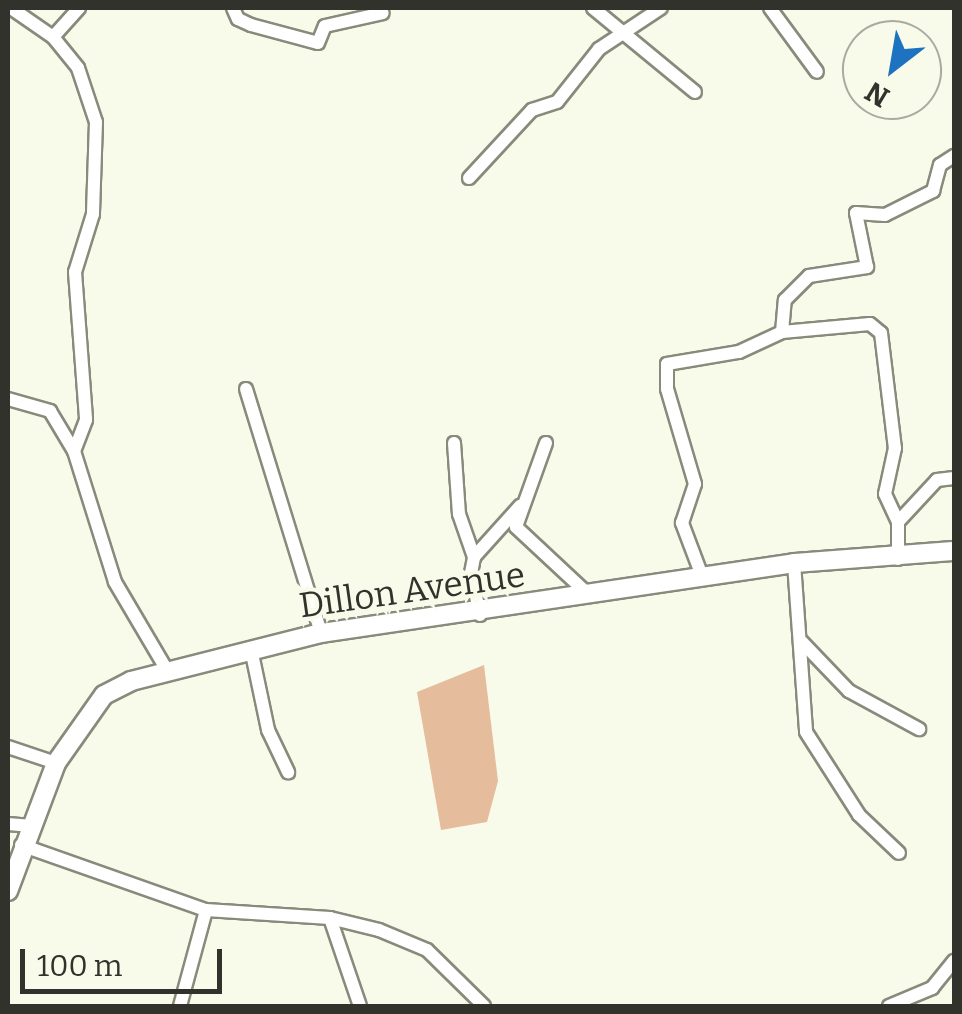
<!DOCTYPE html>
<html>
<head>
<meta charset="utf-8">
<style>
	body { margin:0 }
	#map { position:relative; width:962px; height:1014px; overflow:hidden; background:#f8fbea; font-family:Bitter,serif }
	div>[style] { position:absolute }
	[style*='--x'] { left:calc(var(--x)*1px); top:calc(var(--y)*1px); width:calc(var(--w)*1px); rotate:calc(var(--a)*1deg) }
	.green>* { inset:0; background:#e5bc9c }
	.roads { filter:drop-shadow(2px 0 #888b7b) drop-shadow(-2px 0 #888b7b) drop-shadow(0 2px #888b7b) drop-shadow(0 -2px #888b7b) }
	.street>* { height:12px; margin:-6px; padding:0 6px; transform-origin:6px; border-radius:6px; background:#fff }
	.secondary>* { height:18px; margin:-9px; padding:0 9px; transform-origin:9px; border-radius:9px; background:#fff }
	span { translate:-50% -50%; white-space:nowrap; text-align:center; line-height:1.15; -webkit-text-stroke:8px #f8fbea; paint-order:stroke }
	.street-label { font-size:35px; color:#31322c }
	.frame { position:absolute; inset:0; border:10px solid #31322c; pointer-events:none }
	.north { position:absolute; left:842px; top:20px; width:100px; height:100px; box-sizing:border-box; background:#f8fbea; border:2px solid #a8ab9e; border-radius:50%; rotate:211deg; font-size:28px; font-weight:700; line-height:40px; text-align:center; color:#31322c }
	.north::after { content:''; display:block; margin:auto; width:35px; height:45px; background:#1e73c1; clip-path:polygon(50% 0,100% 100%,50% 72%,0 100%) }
	.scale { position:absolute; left:20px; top:949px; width:202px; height:45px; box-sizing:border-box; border:5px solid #31322c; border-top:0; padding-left:12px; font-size:30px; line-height:35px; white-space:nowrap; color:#31322c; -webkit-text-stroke:8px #f8fbea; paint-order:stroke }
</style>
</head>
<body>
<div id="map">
	<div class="green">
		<i style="clip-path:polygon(484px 665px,498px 781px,487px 822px,441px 830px,417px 692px)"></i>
	</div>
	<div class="roads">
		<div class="street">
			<i style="--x:11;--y:8;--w:51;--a:34.6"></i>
			<i style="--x:53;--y:37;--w:40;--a:51"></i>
			<i style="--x:78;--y:68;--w:57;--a:71.6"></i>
			<i style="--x:96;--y:122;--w:92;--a:91.9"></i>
			<i style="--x:93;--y:214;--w:61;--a:107.2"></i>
			<i style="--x:75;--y:272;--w:148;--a:85.7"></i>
			<i style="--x:86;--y:420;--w:33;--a:111"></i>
			<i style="--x:74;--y:451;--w:137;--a:72.6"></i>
			<i style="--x:115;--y:582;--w:104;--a:59.5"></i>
			<i style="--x:233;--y:8;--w:12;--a:66"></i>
			<i style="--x:238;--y:19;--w:14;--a:25"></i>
			<i style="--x:251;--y:25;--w:69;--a:15"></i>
			<i style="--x:318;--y:43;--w:18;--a:-68"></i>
			<i style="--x:325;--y:26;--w:59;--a:-12.6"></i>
			<i style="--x:593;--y:8;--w:132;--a:39.5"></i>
			<i style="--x:770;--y:8;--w:79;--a:53.7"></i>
			<i style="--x:53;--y:37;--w:39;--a:-48"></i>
			<i style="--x:469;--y:178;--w:93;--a:-47.2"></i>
			<i style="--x:532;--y:110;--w:26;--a:-18"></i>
			<i style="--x:557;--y:102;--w:68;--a:-51.6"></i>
			<i style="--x:599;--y:49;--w:74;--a:-33.5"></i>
			<i style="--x:782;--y:332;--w:88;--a:-5.2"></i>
			<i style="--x:870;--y:324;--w:14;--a:39"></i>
			<i style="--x:881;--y:333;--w:116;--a:83.1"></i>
			<i style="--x:895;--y:448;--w:47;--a:102.3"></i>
			<i style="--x:885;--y:494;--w:31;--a:65"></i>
			<i style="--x:246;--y:389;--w:255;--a:72.9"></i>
			<i style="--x:8;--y:399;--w:44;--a:15.9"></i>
			<i style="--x:50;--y:411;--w:47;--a:59"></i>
			<i style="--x:454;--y:443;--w:71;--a:86"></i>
			<i style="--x:459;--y:514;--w:46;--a:70.8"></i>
			<i style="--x:546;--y:443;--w:89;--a:109.7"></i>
			<i style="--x:516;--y:527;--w:100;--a:43"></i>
			<i style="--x:898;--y:559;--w:37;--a:-90"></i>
			<i style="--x:898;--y:522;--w:57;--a:-47.1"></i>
			<i style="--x:937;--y:480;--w:17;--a:-7"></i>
			<i style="--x:794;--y:563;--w:169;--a:85.9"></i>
			<i style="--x:806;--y:732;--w:98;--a:57.4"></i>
			<i style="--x:859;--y:815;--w:55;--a:43.5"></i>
			<i style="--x:702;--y:576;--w:57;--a:-110.7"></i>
			<i style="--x:682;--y:523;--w:41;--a:-71.6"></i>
			<i style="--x:695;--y:484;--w:99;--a:-106.4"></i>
			<i style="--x:667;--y:389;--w:25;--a:-90"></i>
			<i style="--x:667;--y:364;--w:73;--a:-9.5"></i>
			<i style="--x:739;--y:352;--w:47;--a:-24.9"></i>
			<i style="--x:782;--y:332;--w:32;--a:-85"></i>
			<i style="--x:785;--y:300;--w:34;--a:-45"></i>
			<i style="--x:809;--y:276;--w:59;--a:-8.8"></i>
			<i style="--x:867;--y:267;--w:55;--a:-101.5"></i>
			<i style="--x:856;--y:213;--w:29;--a:4"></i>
			<i style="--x:885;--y:215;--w:54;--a:-26.6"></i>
			<i style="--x:933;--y:191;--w:27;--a:-75"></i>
			<i style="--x:940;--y:165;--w:17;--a:-33"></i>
			<i style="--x:480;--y:615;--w:43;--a:-102.1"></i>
			<i style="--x:471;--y:573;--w:16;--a:-79"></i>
			<i style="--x:474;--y:557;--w:69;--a:-48"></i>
			<i style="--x:802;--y:642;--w:68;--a:46.2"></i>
			<i style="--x:849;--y:691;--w:80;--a:28.5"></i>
			<i style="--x:251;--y:649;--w:83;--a:78.1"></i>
			<i style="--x:268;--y:730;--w:47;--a:64.5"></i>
			<i style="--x:8;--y:747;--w:51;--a:18.4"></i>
			<i style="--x:8;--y:824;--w:21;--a:5"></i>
			<i style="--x:21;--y:845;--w:196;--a:19.4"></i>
			<i style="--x:206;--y:910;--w:124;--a:3.7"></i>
			<i style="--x:330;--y:918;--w:50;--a:13.8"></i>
			<i style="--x:379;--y:930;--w:52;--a:22.6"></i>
			<i style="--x:427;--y:950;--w:80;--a:44.5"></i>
			<i style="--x:330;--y:918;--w:93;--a:71.2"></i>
			<i style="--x:180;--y:1006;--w:99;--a:-74.8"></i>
			<i style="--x:889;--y:1006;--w:47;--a:-22.7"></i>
			<i style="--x:932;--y:988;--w:35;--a:-51"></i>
		</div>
		<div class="secondary">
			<i style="--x:8;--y:891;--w:137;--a:-69.4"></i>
			<i style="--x:56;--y:763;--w:83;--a:-54.8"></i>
			<i style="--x:104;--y:695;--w:30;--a:-27"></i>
			<i style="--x:131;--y:681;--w:196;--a:-14.2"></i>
			<i style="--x:321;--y:633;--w:478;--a:-8.4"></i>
			<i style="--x:794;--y:563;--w:160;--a:-4.3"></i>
		</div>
	</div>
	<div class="street-label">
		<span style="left:412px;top:590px;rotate:-8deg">Dillon Avenue</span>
	</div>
	<div class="frame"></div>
	<div class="north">N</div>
	<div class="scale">100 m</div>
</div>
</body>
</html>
